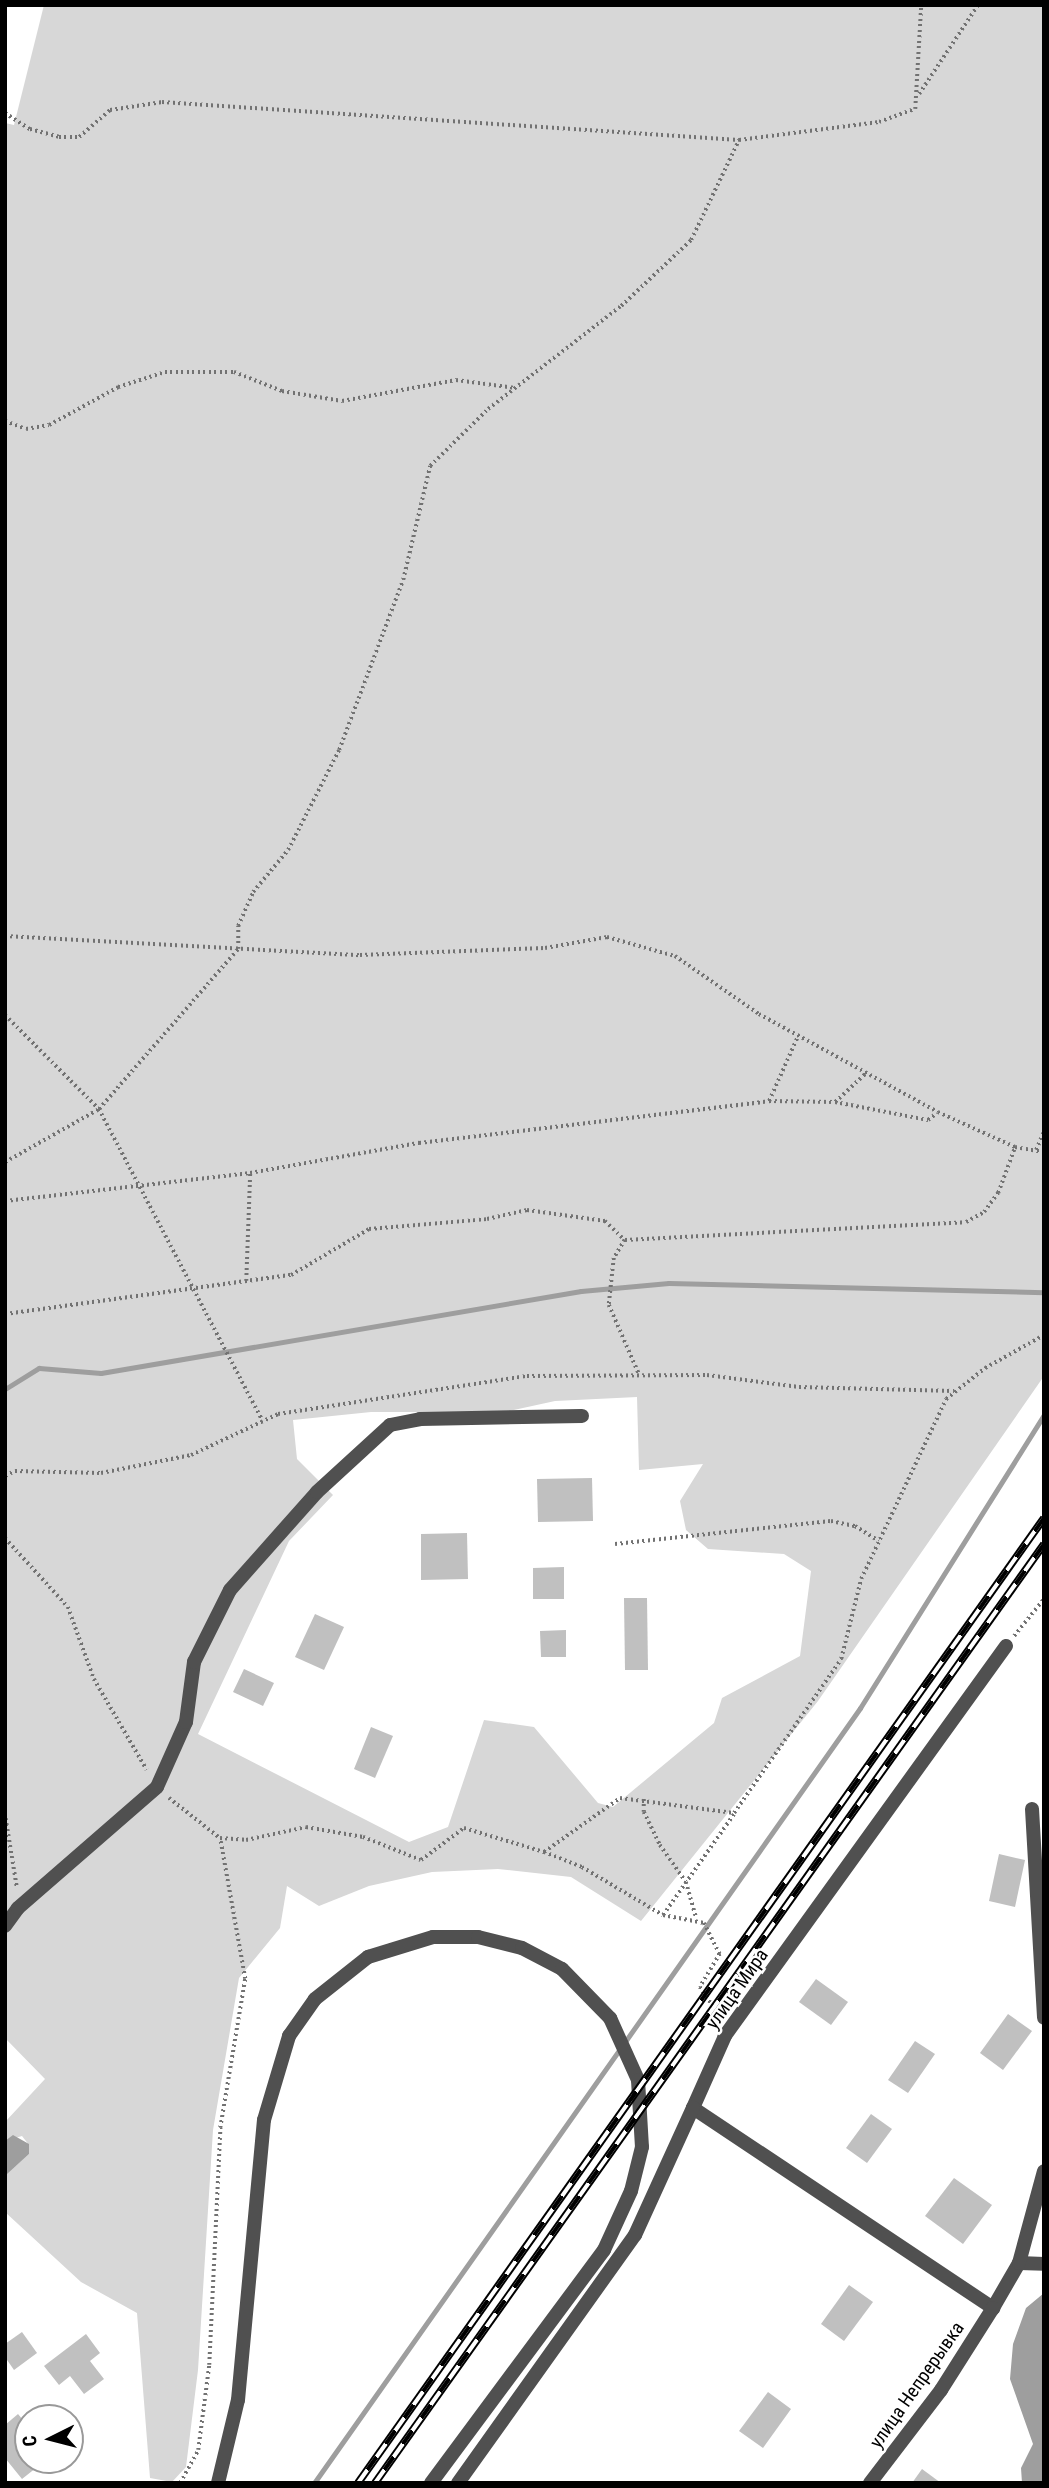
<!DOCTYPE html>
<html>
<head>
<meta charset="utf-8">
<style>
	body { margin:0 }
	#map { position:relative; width:1049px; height:2488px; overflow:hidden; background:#fff; font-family:"Roboto Condensed",sans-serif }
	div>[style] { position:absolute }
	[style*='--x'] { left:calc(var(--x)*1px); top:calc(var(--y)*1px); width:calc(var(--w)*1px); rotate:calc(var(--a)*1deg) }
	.green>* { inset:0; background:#d7d7d7 }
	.water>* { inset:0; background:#9e9e9e }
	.stream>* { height:5px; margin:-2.5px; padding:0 2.5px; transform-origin:2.5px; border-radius:2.5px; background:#9e9e9e }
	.building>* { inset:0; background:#c0c0c0 }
	.path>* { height:3.5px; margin-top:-1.75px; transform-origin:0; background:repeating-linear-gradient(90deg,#727272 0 2px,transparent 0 5.5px) }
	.minor>* { height:14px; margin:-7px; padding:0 7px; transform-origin:7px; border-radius:7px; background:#505050 }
	.tertiary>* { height:14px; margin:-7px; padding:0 7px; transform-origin:7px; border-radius:7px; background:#505050 }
	.rail>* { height:8px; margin-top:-4px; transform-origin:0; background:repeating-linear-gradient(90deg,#fff 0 16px,#000 0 32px); box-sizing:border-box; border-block:2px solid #000 }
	span { translate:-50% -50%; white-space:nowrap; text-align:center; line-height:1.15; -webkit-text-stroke:5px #fff; paint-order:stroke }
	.street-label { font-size:19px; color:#000 }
	.frame { position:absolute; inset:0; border:7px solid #000; pointer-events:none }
	.north { position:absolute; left:14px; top:2404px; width:70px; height:70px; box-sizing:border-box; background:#fff; border:2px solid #999; border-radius:50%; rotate:264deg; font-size:19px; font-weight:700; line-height:28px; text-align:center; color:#000 }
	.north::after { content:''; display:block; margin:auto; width:24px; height:32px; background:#000; clip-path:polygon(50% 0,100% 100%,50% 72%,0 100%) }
</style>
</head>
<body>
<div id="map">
	<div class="green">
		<i style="clip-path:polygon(evenodd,44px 5px,1044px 5px,1044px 1376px,818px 1701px,641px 1921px,571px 1877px,498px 1869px,432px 1872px,369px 1886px,319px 1906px,287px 1886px,280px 1928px,239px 1978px,213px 2130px,198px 2370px,186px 2467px,172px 2482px,150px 2478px,137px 2313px,81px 2282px,5px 2212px,5px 2176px,29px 2154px,29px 2145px,22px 2136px,5px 2141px,5px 2122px,45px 2079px,5px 2038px,5px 123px,14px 125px,44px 5px,637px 1397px,639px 1470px,703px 1464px,680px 1501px,686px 1530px,708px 1549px,784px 1554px,811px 1571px,800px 1656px,722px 1698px,714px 1723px,613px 1807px,598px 1803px,534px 1727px,484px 1720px,448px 1827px,409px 1842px,198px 1734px,289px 1541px,333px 1495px,297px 1459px,293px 1420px,371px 1412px,504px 1412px,555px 1401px,637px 1397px)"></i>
	</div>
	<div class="water">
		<i style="clip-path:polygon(13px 2135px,29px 2144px,29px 2154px,5px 2176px,5px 2141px)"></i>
		<i style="clip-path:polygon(1044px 2293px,1044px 2483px,1022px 2483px,1021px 2468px,1033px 2444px,1010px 2379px,1013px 2344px,1026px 2308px)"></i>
	</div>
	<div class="stream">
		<i style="--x:5;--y:1389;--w:40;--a:-32"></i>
		<i style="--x:39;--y:1368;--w:62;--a:4.6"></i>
		<i style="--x:101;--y:1373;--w:487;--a:-9.7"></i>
		<i style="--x:581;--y:1291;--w:88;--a:-5.2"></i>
		<i style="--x:669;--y:1283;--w:375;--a:1.4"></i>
		<i style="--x:314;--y:2483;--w:948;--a:-54.83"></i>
		<i style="--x:860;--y:1708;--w:346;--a:-57.9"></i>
	</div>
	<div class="building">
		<i style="clip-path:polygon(592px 1478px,593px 1521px,538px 1522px,537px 1479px)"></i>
		<i style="clip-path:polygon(467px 1533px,468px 1579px,421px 1580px,421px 1534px)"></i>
		<i style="clip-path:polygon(564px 1567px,564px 1599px,533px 1599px,533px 1568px)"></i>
		<i style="clip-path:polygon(624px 1598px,647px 1598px,648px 1670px,625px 1670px)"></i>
		<i style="clip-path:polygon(315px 1614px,344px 1627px,324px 1670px,295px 1657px)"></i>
		<i style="clip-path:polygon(566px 1630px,566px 1657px,541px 1657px,540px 1631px)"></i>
		<i style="clip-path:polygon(244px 1669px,274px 1683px,263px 1706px,233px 1692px)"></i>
		<i style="clip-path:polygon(371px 1727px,393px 1736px,375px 1778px,354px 1769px)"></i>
		<i style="clip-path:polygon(999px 1854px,1025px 1860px,1015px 1907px,989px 1901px)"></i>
		<i style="clip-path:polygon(816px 1979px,848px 2002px,831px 2025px,799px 2002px)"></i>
		<i style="clip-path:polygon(1008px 2014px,1032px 2031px,1003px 2070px,980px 2053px)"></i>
		<i style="clip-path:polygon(915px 2041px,935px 2054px,908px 2093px,888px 2080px)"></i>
		<i style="clip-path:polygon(871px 2114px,892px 2129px,867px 2163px,846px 2148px)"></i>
		<i style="clip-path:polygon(954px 2178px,992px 2205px,963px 2244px,925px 2216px)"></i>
		<i style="clip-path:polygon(849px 2285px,873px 2302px,844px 2341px,821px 2324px)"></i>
		<i style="clip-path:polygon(22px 2332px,37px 2353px,14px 2370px,5px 2357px,5px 2344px)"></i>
		<i style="clip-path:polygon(86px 2334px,100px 2353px,90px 2361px,104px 2379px,84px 2394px,70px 2376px,59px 2385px,44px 2366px)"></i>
		<i style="clip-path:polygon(768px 2392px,791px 2409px,763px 2448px,739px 2431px)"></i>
		<i style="clip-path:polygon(18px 2414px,28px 2426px,28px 2460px,46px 2460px,22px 2479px,5px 2458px,5px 2425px)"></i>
		<i style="clip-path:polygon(922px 2469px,941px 2483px,912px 2483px)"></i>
	</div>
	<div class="path">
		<i style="--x:919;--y:94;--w:107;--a:-56.5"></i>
		<i style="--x:5;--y:113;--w:30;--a:33"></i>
		<i style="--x:30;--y:129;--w:30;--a:15"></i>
		<i style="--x:59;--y:137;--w:20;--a:0"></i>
		<i style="--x:79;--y:137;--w:41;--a:-41.1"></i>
		<i style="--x:110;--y:110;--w:53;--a:-8.7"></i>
		<i style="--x:162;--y:102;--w:578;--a:3.77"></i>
		<i style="--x:5;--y:421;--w:22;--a:21"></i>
		<i style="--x:26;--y:429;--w:23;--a:-10"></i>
		<i style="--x:49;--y:425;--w:79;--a:-28.8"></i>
		<i style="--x:118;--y:387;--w:49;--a:-17.7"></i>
		<i style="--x:165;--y:372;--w:69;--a:0"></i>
		<i style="--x:234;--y:372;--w:52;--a:21.6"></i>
		<i style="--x:282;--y:391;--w:61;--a:9.5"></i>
		<i style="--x:342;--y:401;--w:116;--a:-10.4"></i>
		<i style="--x:456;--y:380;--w:60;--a:7.7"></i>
		<i style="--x:5;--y:936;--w:356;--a:3.1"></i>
		<i style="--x:360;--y:955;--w:185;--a:-2.2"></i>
		<i style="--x:545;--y:948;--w:63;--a:-10.1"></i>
		<i style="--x:607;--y:937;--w:71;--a:15.6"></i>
		<i style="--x:675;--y:956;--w:102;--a:34.6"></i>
		<i style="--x:759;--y:1014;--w:204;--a:28.7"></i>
		<i style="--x:938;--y:1112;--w:85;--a:24.4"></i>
		<i style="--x:1015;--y:1147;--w:29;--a:10"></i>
		<i style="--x:5;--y:1015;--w:133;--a:45"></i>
		<i style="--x:99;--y:1109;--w:352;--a:62.3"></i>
		<i style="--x:769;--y:1101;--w:71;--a:-66"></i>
		<i style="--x:835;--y:1102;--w:41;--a:-43"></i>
		<i style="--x:1036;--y:1150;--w:21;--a:-67"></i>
		<i style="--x:5;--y:1162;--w:108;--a:-29.4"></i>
		<i style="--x:99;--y:1109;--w:212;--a:-49"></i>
		<i style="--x:238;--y:949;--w:23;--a:-90"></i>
		<i style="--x:238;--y:926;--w:37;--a:-66"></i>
		<i style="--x:253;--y:892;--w:55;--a:-50.2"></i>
		<i style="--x:288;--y:850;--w:112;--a:-63"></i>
		<i style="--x:339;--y:750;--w:182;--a:-69.4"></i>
		<i style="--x:403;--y:580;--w:117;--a:-76.7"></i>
		<i style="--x:430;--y:466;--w:81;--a:-44.5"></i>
		<i style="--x:488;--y:409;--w:168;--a:-37.8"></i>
		<i style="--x:621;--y:306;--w:96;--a:-43.3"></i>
		<i style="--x:691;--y:240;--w:111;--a:-64.4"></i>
		<i style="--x:739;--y:140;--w:141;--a:-7.3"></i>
		<i style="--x:879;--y:122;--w:38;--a:-20"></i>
		<i style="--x:915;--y:109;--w:104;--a:-86.7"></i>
		<i style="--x:5;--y:1201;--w:247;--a:-6.5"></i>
		<i style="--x:250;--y:1173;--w:172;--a:-10.1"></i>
		<i style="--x:419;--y:1143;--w:353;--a:-6.8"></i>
		<i style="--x:769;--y:1101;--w:66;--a:0.9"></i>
		<i style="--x:835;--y:1102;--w:95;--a:11"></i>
		<i style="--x:928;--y:1120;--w:11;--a:-38"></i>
		<i style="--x:625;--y:1240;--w:341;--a:-3"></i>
		<i style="--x:966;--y:1222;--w:21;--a:-29"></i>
		<i style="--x:984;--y:1212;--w:24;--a:-54"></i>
		<i style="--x:998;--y:1193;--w:49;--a:-69.7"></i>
		<i style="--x:246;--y:1281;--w:108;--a:-87.9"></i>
		<i style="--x:5;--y:1314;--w:289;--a:-7.8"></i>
		<i style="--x:291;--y:1275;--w:91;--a:-30.5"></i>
		<i style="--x:369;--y:1229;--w:118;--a:-4.8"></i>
		<i style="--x:487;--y:1219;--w:41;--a:-12.7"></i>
		<i style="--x:527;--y:1210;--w:79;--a:8"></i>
		<i style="--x:605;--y:1221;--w:28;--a:44"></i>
		<i style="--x:625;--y:1240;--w:21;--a:121"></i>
		<i style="--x:614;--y:1258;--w:47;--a:96.1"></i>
		<i style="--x:609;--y:1305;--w:75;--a:66.5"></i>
		<i style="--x:5;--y:1476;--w:11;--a:-27"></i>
		<i style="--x:15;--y:1471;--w:86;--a:1.3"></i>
		<i style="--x:101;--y:1473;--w:92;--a:-11.3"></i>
		<i style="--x:191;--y:1455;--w:96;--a:-25.2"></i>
		<i style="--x:278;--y:1414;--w:252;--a:-8.7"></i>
		<i style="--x:527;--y:1376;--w:180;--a:-0.3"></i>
		<i style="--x:707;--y:1375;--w:93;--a:7.4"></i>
		<i style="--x:799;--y:1387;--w:155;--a:1.5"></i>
		<i style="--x:5;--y:1538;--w:93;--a:47.6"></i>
		<i style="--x:68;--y:1607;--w:77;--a:70.1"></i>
		<i style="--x:94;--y:1679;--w:105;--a:59.8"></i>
		<i style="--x:615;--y:1544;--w:217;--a:-6.1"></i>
		<i style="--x:831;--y:1521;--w:25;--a:12"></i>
		<i style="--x:855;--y:1526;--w:28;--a:32"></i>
		<i style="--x:1014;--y:1636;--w:48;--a:-51"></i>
		<i style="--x:169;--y:1798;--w:65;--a:38.1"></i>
		<i style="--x:220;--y:1838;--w:26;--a:4"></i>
		<i style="--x:246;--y:1840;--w:61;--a:-12.2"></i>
		<i style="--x:306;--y:1827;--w:58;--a:10"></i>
		<i style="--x:363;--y:1837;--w:62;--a:21.6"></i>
		<i style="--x:421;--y:1860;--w:54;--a:-36.7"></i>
		<i style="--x:464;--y:1828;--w:84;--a:16.7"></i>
		<i style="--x:544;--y:1852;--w:93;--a:-35.4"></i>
		<i style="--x:620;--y:1798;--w:115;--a:7.5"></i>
		<i style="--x:734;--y:1813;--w:188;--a:-55.2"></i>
		<i style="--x:841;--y:1659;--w:82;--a:-76"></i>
		<i style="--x:861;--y:1579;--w:199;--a:-64.7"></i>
		<i style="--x:946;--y:1399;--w:50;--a:-38.5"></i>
		<i style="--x:985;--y:1368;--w:68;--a:-29.2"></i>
		<i style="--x:644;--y:1799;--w:13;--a:90"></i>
		<i style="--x:644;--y:1812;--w:37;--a:64"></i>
		<i style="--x:660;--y:1845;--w:45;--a:54.9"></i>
		<i style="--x:686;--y:1882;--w:37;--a:74"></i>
		<i style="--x:5;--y:1813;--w:75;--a:80.8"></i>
		<i style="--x:544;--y:1852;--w:41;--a:21.5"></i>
		<i style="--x:582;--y:1867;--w:94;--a:30.7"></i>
		<i style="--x:663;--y:1915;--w:42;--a:11"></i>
		<i style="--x:704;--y:1923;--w:35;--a:63"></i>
		<i style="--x:720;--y:1954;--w:39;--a:121"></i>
		<i style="--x:700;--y:1987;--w:37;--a:56"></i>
		<i style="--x:663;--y:1915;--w:123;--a:-54.9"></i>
		<i style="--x:180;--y:2483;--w:38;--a:-61"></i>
		<i style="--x:198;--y:2450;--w:86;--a:-82.6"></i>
		<i style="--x:209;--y:2365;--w:237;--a:-87.3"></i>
		<i style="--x:220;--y:2128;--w:151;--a:-80.5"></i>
		<i style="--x:245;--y:1979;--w:143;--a:-100.1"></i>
	</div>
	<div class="minor">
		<i style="--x:1006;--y:1646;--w:481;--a:125.8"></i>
		<i style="--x:725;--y:2036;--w:79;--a:114"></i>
		<i style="--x:693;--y:2108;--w:361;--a:33.7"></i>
		<i style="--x:993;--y:2308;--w:52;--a:-60"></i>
		<i style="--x:1019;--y:2263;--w:25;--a:2"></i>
		<i style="--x:1032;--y:1809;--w:209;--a:86.7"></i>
		<i style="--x:5;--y:1926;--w:22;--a:-54"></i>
		<i style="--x:18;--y:1908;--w:184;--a:-41"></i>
		<i style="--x:157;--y:1787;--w:71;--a:-66"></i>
		<i style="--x:186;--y:1722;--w:61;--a:-82.4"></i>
		<i style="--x:194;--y:1662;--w:80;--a:-63.4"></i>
		<i style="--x:230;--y:1590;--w:131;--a:-48.4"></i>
		<i style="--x:317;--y:1492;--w:99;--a:-42.5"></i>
		<i style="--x:390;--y:1425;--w:31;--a:-11"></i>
		<i style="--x:420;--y:1419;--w:162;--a:-1.1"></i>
		<i style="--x:1019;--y:2263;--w:95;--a:-74.8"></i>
		<i style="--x:458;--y:2483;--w:305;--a:-54.5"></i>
		<i style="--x:635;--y:2235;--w:140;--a:-65.5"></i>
		<i style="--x:870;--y:2483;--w:117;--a:-52.6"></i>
		<i style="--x:941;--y:2390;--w:97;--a:-57.6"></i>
	</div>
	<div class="tertiary">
		<i style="--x:218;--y:2483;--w:85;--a:-76.5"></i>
		<i style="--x:238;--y:2400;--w:281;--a:-84.7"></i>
		<i style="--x:264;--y:2120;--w:88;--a:-73.4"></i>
		<i style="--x:289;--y:2036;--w:45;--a:-54.9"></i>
		<i style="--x:315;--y:1999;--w:68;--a:-38.4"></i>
		<i style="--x:368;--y:1957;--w:68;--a:-17.1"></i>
		<i style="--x:433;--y:1937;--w:45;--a:0"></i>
		<i style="--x:478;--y:1937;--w:45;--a:14"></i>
		<i style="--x:522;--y:1948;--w:45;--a:27.7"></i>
		<i style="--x:562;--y:1969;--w:69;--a:45.6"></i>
		<i style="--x:610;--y:2018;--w:68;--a:65.7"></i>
		<i style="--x:638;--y:2080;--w:67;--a:86.6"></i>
		<i style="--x:642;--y:2147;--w:45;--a:104"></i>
		<i style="--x:631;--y:2191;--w:65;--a:114.6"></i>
		<i style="--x:604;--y:2250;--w:290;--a:126.6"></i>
	</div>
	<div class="rail">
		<i style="--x:358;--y:2483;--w:1184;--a:-54.59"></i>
		<i style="--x:375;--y:2483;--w:1153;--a:-54.53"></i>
	</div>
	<div class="street-label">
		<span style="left:737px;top:1989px;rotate:-55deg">улица Мира</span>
		<span style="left:917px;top:2385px;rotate:-55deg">улица Непрерывка</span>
	</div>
	<div class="frame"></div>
	<div class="north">С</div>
</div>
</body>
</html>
